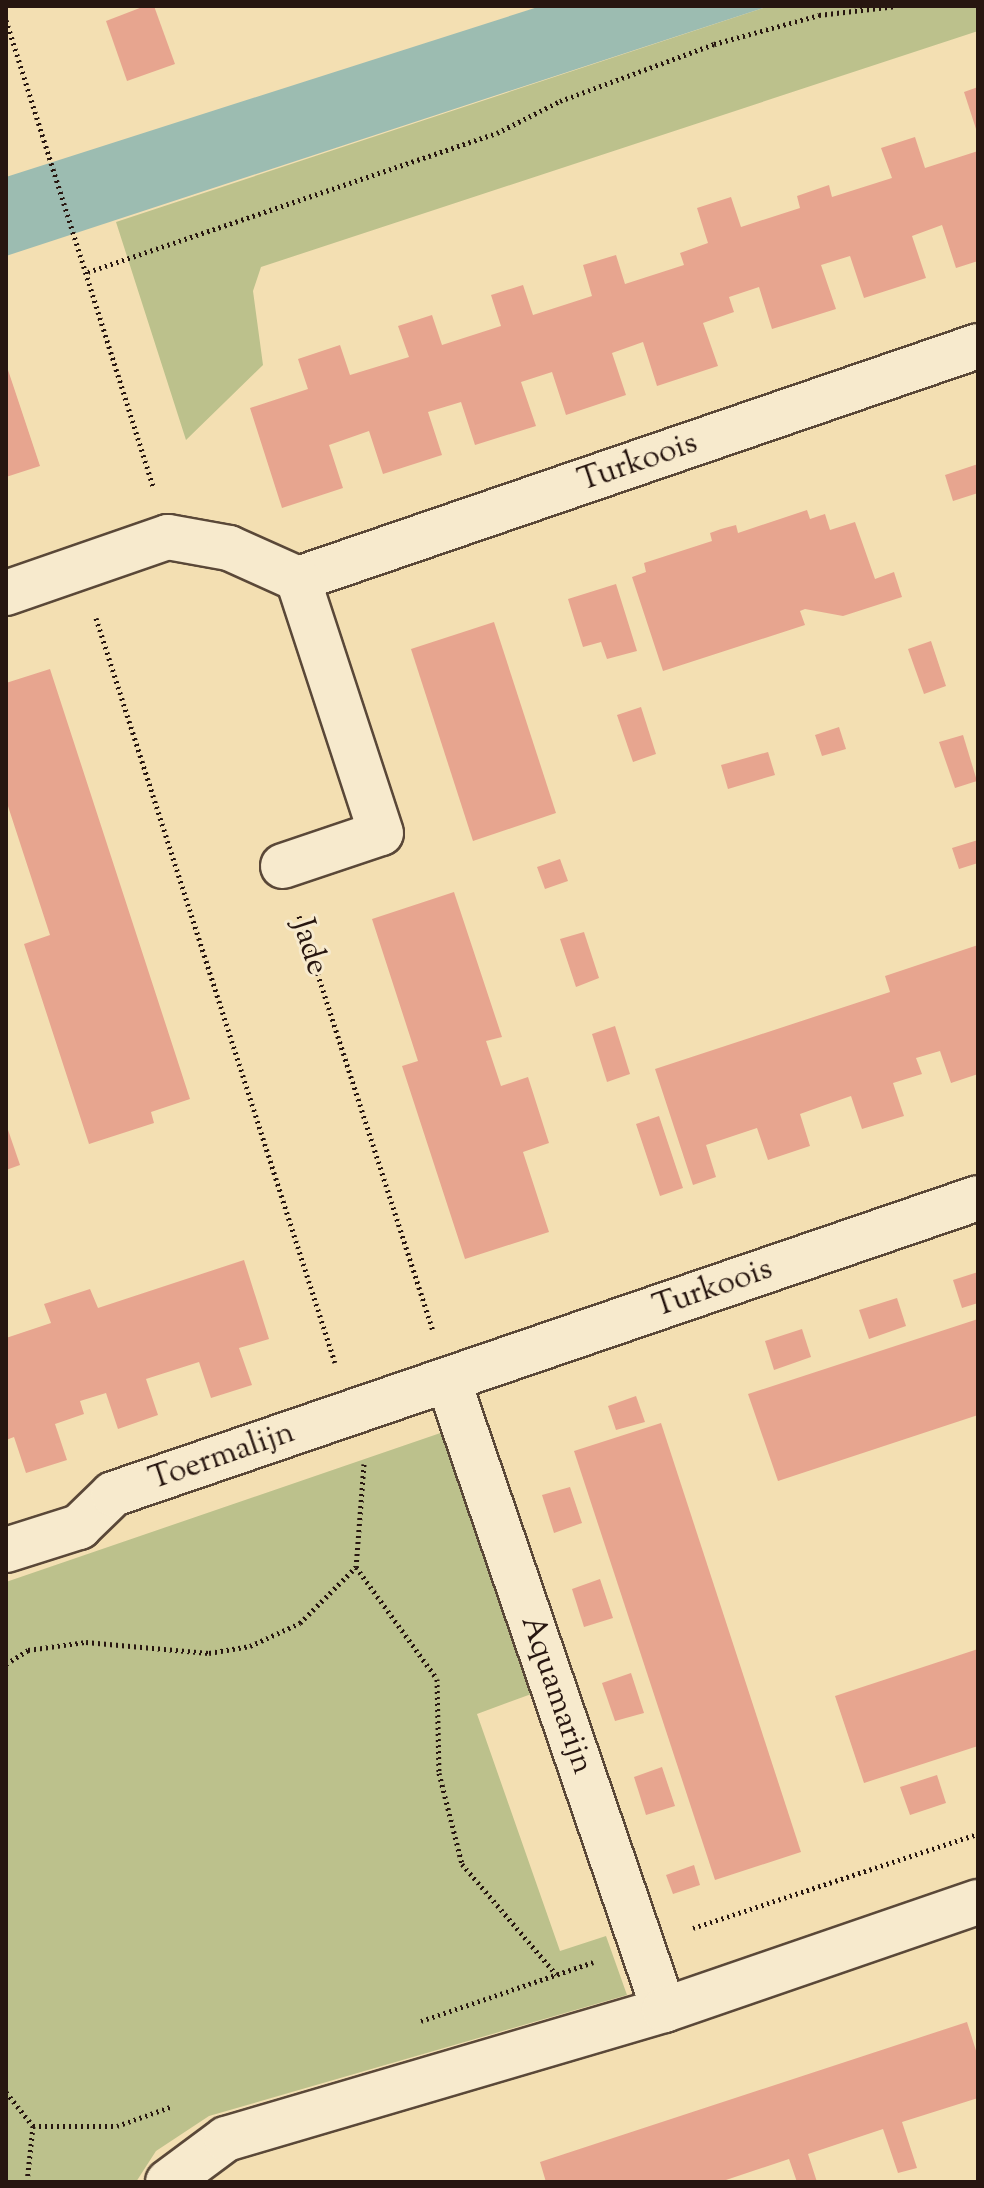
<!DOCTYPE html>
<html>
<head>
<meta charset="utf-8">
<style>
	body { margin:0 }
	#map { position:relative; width:984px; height:2188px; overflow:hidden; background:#f3dfb2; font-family:"Sorts Mill Goudy",serif }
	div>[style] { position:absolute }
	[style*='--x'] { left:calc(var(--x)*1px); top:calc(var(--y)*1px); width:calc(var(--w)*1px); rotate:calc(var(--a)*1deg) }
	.green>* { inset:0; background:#bcc18c }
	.water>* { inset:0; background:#9cbcb1 }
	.building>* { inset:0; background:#e7a58f }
	.path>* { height:5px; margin-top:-2.5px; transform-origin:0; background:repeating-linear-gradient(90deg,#271610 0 2px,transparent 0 6px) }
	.roads { filter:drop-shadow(2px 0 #5a4838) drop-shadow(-2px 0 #5a4838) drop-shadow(0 2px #5a4838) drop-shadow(0 -2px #5a4838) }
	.minor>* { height:44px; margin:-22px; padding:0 22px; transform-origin:22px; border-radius:22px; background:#f7eacd }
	span { translate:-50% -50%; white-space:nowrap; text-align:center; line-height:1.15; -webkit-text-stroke:6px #f7eacd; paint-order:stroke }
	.street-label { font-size:32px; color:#271610 }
	.frame { position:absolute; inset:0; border:8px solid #271610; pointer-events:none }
</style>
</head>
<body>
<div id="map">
	<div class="green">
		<i style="clip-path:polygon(769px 6px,978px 6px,978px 31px,261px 267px,253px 291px,263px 365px,186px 440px,116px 222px)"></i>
		<i style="clip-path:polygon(455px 1428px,545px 1689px,477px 1714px,560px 1951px,606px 1936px,627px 1995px,209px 2116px,156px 2151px,136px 2182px,6px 2182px,6px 1582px)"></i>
	</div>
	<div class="water">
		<i style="clip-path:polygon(541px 6px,769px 6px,6px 256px,6px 177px)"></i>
	</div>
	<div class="building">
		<i style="clip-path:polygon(145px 6px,154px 6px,175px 64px,127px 81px,106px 21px)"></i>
		<i style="clip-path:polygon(978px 87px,978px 132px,977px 132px,964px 92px)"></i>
		<i style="clip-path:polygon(915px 137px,925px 168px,978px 151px,978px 261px,956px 268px,942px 225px,912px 236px,926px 278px,864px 298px,850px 256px,821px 265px,836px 309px,772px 329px,759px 287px,729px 297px,734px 312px,703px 323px,718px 366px,657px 386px,643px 342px,612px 353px,626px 395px,566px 415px,552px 372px,521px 382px,536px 426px,475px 445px,461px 402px,428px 412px,442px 455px,383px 474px,369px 431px,329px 445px,343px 488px,282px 508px,250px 408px,308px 389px,298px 359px,340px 345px,350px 375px,409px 357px,398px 326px,432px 315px,442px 345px,501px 326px,491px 295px,523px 285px,533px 315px,592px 296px,583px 265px,616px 255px,625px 284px,684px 265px,680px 253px,708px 243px,697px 208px,731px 197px,741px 227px,800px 208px,797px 196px,829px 185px,832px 197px,892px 178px,881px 148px)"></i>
		<i style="clip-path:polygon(6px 364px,40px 466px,6px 477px)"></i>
		<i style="clip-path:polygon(978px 464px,978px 493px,953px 501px,945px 475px)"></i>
		<i style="clip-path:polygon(807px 510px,810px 519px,825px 514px,830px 530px,855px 522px,875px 579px,894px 572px,902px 597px,843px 616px,805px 609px,800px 611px,805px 625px,663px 671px,632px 577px,646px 572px,644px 563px,712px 541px,710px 533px,721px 529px,736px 525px,738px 533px)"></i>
		<i style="clip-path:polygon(616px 584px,637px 651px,607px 659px,601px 642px,583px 647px,568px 599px)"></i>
		<i style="clip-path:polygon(494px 622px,556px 813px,473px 841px,411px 649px)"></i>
		<i style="clip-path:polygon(931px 641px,946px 686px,924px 694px,908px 649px)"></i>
		<i style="clip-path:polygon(50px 669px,190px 1099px,151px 1112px,154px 1123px,89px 1144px,24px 944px,50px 935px,6px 800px,6px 683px)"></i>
		<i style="clip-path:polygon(641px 707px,656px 754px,633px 762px,617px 715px)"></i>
		<i style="clip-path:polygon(839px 727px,846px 749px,822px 756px,815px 735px)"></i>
		<i style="clip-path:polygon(963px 735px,977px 781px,955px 788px,939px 742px)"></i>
		<i style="clip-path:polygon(768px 752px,775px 775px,728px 789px,721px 765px)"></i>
		<i style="clip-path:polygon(978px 840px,978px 863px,959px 869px,952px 848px)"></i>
		<i style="clip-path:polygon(560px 859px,568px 881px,545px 889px,537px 867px)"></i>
		<i style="clip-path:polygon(454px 892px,502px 1037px,486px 1041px,501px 1086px,528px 1077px,549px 1143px,523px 1152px,549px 1232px,465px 1259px,402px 1066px,418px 1061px,372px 919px)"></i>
		<i style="clip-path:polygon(584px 932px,599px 978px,576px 987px,560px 939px)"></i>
		<i style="clip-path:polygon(978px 945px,978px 1074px,951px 1083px,940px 1051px,916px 1058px,922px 1074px,893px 1083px,904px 1116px,862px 1129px,851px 1096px,825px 1105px,800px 1114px,810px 1146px,768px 1160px,757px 1128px,706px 1145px,716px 1177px,693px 1185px,655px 1069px,890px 992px,885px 976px)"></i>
		<i style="clip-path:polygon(615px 1026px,630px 1074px,607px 1082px,592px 1034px)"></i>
		<i style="clip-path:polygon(659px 1116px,683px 1188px,660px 1196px,636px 1124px)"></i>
		<i style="clip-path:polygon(6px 1124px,20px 1165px,6px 1170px)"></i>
		<i style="clip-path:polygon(244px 1260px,269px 1339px,239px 1348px,252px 1385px,211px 1398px,199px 1362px,146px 1379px,158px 1415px,118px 1429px,106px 1393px,80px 1401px,84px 1414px,55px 1424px,67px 1460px,26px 1473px,14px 1437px,6px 1440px,6px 1338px,51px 1323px,44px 1304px,90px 1289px,98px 1308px)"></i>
		<i style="clip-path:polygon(978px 1272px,978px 1303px,962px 1308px,953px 1280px)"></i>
		<i style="clip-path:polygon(897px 1298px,906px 1326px,869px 1339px,859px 1310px)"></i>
		<i style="clip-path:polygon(978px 1319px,978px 1415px,778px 1481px,748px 1394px)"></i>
		<i style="clip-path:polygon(802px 1329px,811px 1357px,774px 1370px,765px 1341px)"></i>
		<i style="clip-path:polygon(636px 1396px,645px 1422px,616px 1430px,608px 1406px)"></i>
		<i style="clip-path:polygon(661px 1423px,801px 1852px,715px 1880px,574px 1451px)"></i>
		<i style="clip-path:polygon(570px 1487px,582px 1523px,554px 1533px,542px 1495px)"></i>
		<i style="clip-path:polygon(600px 1579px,613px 1618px,584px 1627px,572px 1589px)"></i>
		<i style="clip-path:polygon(978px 1649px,978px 1746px,864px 1783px,835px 1696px)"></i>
		<i style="clip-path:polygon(631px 1673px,644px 1713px,615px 1721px,602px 1683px)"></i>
		<i style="clip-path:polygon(662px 1767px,675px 1806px,646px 1815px,634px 1777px)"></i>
		<i style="clip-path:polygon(937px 1775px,946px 1803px,910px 1815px,900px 1787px)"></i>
		<i style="clip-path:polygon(694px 1865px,700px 1885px,673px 1894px,666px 1875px)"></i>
		<i style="clip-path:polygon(967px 2022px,978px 2057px,978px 2098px,902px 2122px,917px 2168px,898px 2173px,883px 2129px,808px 2154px,817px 2182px,797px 2182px,789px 2159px,720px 2182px,546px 2182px,540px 2162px)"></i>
	</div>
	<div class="path">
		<i style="--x:6;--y:20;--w:489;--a:72.5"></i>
		<i style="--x:88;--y:272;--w:432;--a:-18.8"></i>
		<i style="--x:497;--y:133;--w:71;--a:-26.9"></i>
		<i style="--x:560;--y:101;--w:164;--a:-20.3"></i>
		<i style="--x:714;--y:44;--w:109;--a:-15.4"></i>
		<i style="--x:819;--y:15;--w:78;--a:-6.7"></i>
		<i style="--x:96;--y:618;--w:782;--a:72.21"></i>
		<i style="--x:299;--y:916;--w:434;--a:72.1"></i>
		<i style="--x:364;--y:1464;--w:103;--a:94.4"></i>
		<i style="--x:356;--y:1567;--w:138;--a:54.1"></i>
		<i style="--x:437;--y:1679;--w:94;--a:88.8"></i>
		<i style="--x:439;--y:1773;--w:94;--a:75.8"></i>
		<i style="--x:462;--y:1864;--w:145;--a:49.5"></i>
		<i style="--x:6;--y:1664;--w:26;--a:-32"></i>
		<i style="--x:28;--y:1650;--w:59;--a:-7.9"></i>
		<i style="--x:86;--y:1642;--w:123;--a:5.1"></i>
		<i style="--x:209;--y:1653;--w:42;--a:-9.7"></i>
		<i style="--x:250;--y:1646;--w:55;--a:-24.7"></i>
		<i style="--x:300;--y:1623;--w:79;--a:-45"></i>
		<i style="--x:693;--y:1928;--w:300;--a:-18.3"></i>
		<i style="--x:421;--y:2021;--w:182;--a:-18.9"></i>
		<i style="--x:6;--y:2092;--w:43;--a:51.5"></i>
		<i style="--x:33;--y:2126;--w:56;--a:96.1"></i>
		<i style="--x:33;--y:2126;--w:84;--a:0"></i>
		<i style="--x:117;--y:2126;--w:59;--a:-19.7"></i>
	</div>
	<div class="roads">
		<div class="minor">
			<i style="--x:298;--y:579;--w:719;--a:-18.91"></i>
			<i style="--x:6;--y:593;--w:171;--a:-19.1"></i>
			<i style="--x:168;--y:537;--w:62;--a:10.2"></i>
			<i style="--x:229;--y:548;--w:76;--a:24.2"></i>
			<i style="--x:283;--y:866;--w:103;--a:-18.6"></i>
			<i style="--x:381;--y:833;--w:267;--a:-108.1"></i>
			<i style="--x:448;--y:1380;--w:666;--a:71.08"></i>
			<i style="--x:6;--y:1550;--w:77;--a:-17.5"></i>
			<i style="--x:79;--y:1527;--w:47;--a:-44.1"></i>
			<i style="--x:113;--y:1494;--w:914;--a:-18.89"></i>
			<i style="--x:168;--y:2182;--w:72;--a:-36.6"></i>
			<i style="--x:226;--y:2139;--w:457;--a:-16.4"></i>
			<i style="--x:664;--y:2010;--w:332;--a:-19"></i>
		</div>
	</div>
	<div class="street-label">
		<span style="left:638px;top:463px;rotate:-19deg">Turkoois</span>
		<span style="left:309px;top:947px;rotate:72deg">Jade</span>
		<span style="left:713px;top:1289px;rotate:-19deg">Turkoois</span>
		<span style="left:222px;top:1457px;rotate:-19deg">Toermalijn</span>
		<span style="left:556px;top:1695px;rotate:71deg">Aquamarijn</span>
	</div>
	<div class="frame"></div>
</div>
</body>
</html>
